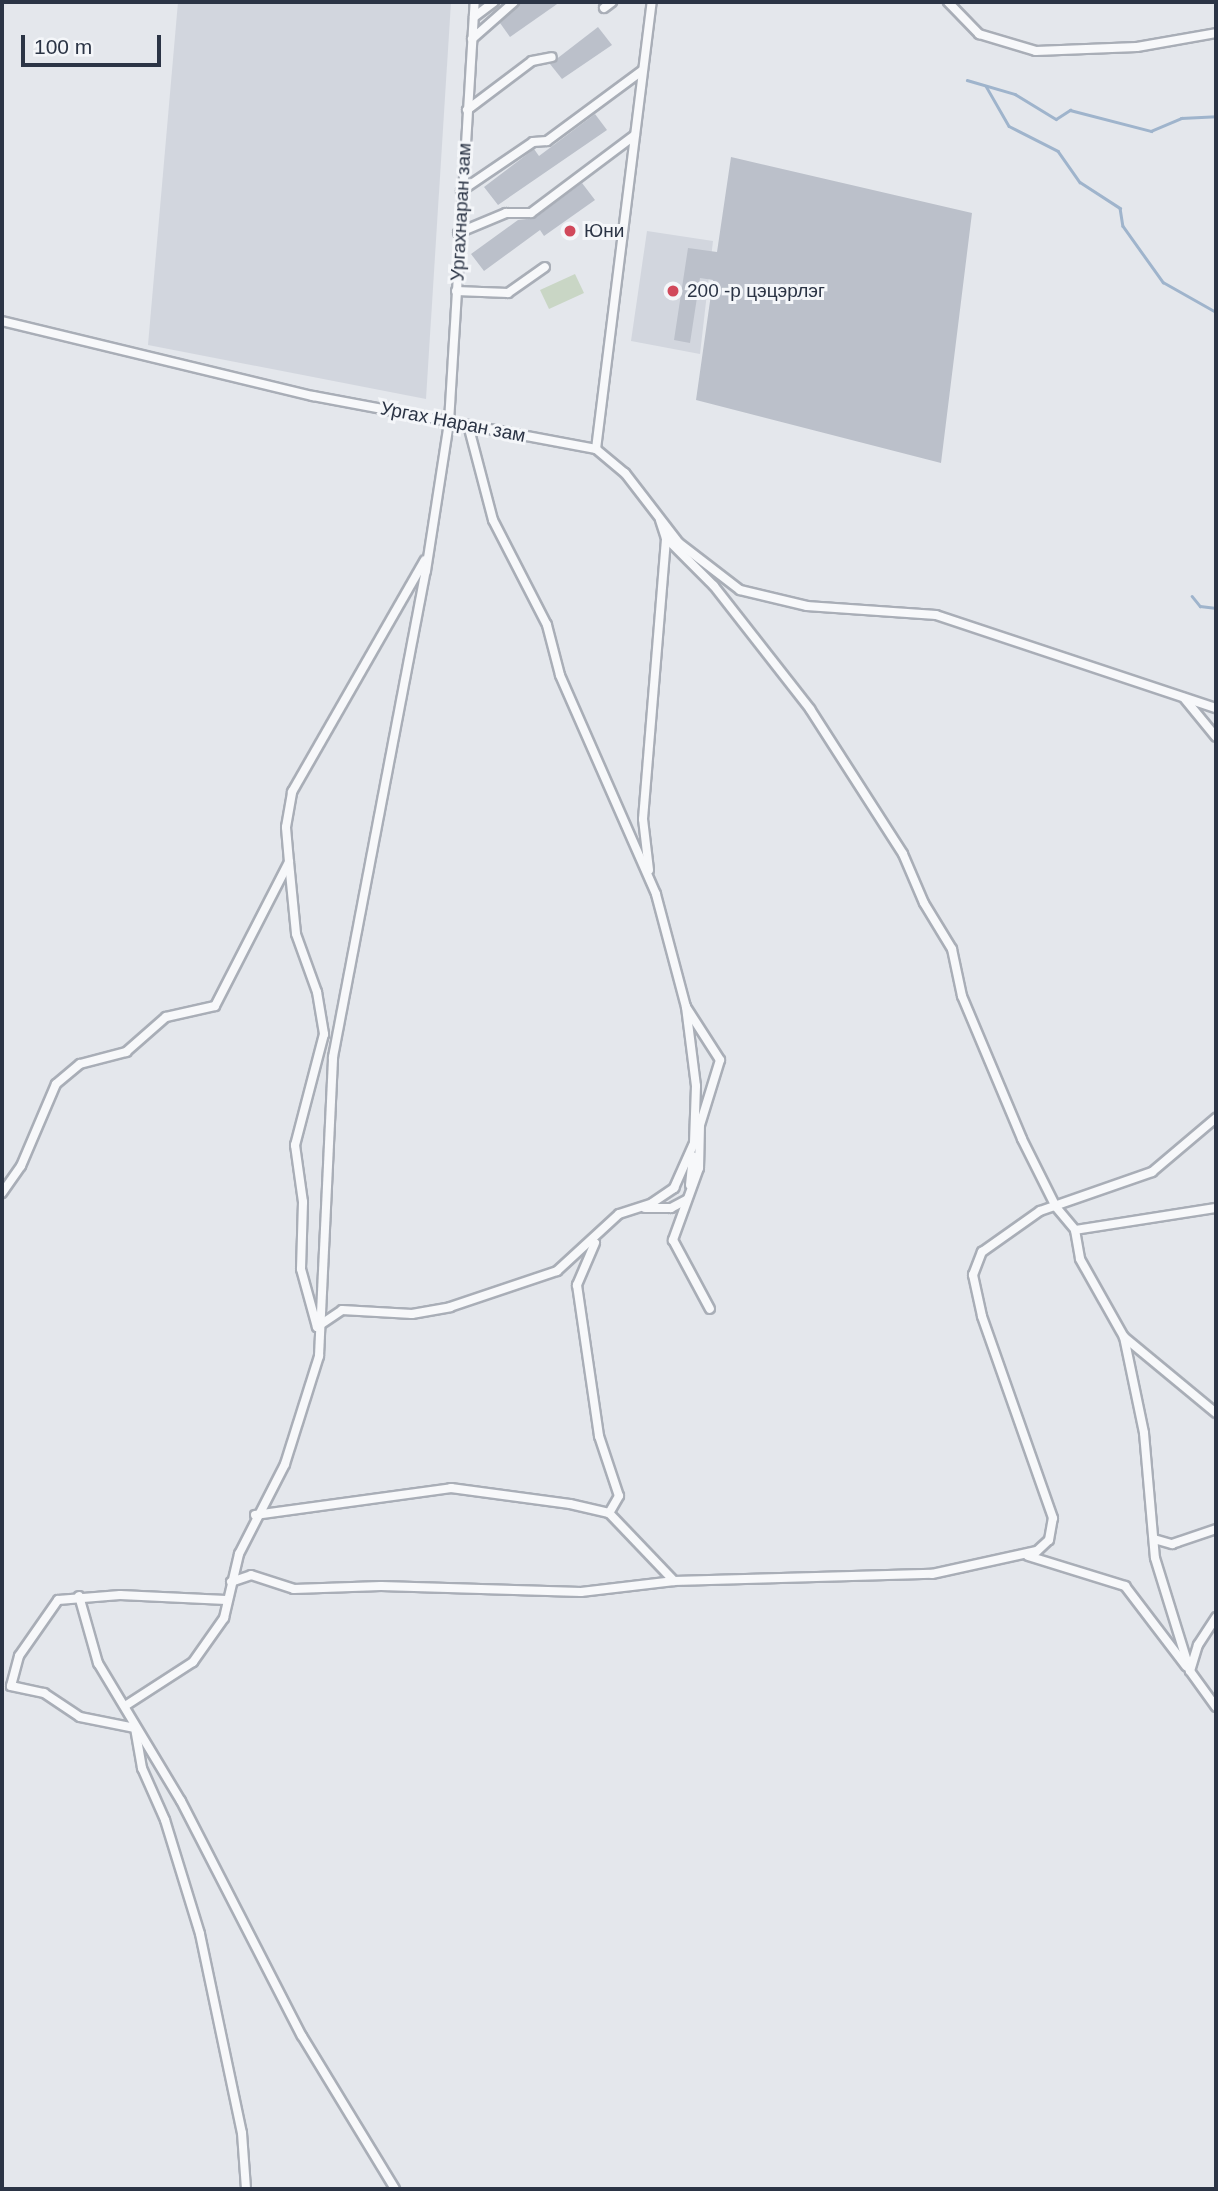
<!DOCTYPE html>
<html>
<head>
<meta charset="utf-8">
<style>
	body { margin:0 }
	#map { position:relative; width:1218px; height:2191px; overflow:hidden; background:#e4e7ec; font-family:Arial,sans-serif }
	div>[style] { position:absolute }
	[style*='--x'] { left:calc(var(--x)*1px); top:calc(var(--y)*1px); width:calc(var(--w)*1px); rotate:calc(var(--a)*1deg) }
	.built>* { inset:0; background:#d2d6de }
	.green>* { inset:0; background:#c9d6c5 }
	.stream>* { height:2.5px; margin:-1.25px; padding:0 1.25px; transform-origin:1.25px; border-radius:1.25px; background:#9fb4cc }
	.building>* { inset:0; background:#bbc0ca }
	.roads { filter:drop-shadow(2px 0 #a9aeb7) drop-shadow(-2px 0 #a9aeb7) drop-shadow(0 2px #a9aeb7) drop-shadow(0 -2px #a9aeb7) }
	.street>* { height:8px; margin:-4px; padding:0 4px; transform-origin:4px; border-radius:4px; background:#f7f8fa }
	.dots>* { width:19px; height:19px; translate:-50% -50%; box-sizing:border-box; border:4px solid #f4f6f9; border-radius:50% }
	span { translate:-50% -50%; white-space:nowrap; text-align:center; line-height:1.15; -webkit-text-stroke:6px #f4f6f9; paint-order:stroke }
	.street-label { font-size:19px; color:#2b3445 }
	.poi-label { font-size:19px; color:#2b3445 }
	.left { translate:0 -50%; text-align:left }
	.frame { position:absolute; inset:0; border:4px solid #2b3445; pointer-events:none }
	.scale { position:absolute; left:21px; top:35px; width:140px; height:32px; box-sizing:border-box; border:4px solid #2b3445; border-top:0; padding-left:9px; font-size:21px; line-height:24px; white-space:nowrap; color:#2b3445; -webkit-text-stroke:5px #f4f6f9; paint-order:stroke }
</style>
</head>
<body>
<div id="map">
	<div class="built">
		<i style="clip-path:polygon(178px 2px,451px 2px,426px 399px,148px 345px)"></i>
		<i style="clip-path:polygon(647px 231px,713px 241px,700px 354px,631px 341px)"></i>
	</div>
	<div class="green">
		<i style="clip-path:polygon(575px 274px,584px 293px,549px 309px,540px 290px)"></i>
	</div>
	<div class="stream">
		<i style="--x:967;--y:80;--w:50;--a:16.3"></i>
		<i style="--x:1015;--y:94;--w:48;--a:31.4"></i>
		<i style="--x:1056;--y:119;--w:17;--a:-33"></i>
		<i style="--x:1070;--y:110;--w:84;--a:14.5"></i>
		<i style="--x:1151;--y:131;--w:33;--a:-23"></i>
		<i style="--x:1181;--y:118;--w:35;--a:-3"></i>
		<i style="--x:986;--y:86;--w:46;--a:60.1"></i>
		<i style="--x:1009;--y:126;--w:55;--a:27"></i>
		<i style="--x:1058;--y:151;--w:38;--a:55"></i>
		<i style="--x:1080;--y:182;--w:48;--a:33"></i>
		<i style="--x:1120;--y:208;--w:18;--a:81"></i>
		<i style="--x:1123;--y:226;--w:69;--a:54.5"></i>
		<i style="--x:1163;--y:282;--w:61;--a:29.5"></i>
		<i style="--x:1192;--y:596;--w:13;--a:51"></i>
		<i style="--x:1200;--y:606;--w:16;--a:7"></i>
	</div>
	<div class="building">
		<i style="clip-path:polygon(522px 2px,560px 2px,510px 37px,500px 23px)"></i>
		<i style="clip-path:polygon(598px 27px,612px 45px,562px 79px,550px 64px)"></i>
		<i style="clip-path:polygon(595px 114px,607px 130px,498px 205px,484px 187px,534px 149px,539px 156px)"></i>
		<i style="clip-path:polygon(731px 157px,972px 213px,941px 463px,696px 400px,713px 280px,700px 278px,690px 343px,674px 340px,688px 248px,717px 252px)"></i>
		<i style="clip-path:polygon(582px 183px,595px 200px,544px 236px,540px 230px,484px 271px,471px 254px,518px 220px,535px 218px)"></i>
	</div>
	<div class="roads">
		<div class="street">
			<i style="--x:948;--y:2;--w:45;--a:45.9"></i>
			<i style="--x:979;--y:34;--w:59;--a:16.6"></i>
			<i style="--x:1036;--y:51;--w:101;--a:-2.3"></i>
			<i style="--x:1137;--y:47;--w:80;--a:-10"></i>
			<i style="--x:604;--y:8;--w:10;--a:-37"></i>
			<i style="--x:474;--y:17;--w:25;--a:-37"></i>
			<i style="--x:472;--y:39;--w:56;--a:-41.4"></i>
			<i style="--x:467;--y:110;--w:81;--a:-37"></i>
			<i style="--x:532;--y:61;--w:20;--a:-11"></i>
			<i style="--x:461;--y:191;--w:87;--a:-34.2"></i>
			<i style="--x:533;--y:142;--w:14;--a:-4"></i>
			<i style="--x:547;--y:141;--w:119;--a:-36.5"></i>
			<i style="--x:458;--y:233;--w:52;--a:-22.6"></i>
			<i style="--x:506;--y:213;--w:25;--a:0"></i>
			<i style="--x:531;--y:213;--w:130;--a:-36.9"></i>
			<i style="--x:456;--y:291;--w:52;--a:2.2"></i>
			<i style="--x:508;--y:293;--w:45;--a:-35.1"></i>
			<i style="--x:2;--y:321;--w:320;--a:13.6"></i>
			<i style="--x:313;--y:396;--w:288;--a:10.6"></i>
			<i style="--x:596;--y:449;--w:450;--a:-82.9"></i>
			<i style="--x:596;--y:449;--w:38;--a:40"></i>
			<i style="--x:625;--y:473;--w:88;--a:52.4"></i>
			<i style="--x:679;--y:543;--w:77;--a:37.6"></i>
			<i style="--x:740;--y:590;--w:69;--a:13.4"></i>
			<i style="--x:807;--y:606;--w:129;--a:4"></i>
			<i style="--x:936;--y:615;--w:295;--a:18.4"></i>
			<i style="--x:660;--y:520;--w:19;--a:72"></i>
			<i style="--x:666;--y:538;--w:68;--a:45"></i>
			<i style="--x:714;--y:586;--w:156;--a:52"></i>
			<i style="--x:810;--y:709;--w:172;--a:57.3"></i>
			<i style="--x:903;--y:854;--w:53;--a:66.8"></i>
			<i style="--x:924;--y:903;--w:54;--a:58.7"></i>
			<i style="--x:952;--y:949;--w:48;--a:78"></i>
			<i style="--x:962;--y:996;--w:155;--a:67.2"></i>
			<i style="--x:1022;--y:1139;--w:76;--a:63.4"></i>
			<i style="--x:1056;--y:1207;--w:30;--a:50"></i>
			<i style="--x:1075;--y:1230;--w:29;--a:80"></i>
			<i style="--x:1080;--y:1259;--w:90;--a:60.6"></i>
			<i style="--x:1124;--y:1337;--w:98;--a:78.2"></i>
			<i style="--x:1144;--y:1433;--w:125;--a:85"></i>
			<i style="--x:1155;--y:1558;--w:118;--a:72.8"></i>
			<i style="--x:1190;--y:1671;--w:44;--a:54.2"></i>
			<i style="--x:1184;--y:698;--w:50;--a:50.6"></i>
			<i style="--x:289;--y:862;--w:72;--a:84.4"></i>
			<i style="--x:296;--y:934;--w:62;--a:70.1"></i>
			<i style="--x:317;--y:992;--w:43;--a:80.5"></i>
			<i style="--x:324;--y:1034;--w:115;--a:104.6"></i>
			<i style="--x:295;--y:1145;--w:58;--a:82"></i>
			<i style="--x:303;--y:1202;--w:67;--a:91.7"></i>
			<i style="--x:301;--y:1269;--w:60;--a:74.6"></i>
			<i style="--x:317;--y:1327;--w:30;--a:-34"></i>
			<i style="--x:342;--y:1310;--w:70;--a:3.3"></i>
			<i style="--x:412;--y:1314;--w:39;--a:-10"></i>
			<i style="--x:450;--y:1307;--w:113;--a:-18.6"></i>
			<i style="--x:557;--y:1271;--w:84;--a:-42.6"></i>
			<i style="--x:619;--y:1214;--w:35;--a:-18"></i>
			<i style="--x:652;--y:1203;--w:27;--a:-34"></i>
			<i style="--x:674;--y:1188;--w:49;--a:-66"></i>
			<i style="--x:694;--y:1143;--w:57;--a:-88"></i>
			<i style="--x:696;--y:1086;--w:80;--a:-97.2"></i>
			<i style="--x:686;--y:1007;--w:117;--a:-104.9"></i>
			<i style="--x:656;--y:894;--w:239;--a:-113.7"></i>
			<i style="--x:560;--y:675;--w:52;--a:-104.6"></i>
			<i style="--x:547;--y:625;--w:118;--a:-117.2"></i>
			<i style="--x:493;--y:520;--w:98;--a:-104.7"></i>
			<i style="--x:649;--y:870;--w:51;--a:-96.7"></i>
			<i style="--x:643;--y:819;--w:282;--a:-85.3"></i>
			<i style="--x:686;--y:1007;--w:63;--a:57.3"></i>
			<i style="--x:720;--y:1060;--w:68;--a:107.1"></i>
			<i style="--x:700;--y:1125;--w:43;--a:91.3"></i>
			<i style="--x:699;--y:1168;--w:77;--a:109.9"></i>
			<i style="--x:673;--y:1240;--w:78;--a:61.8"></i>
			<i style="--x:690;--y:1185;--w:29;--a:-84"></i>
			<i style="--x:2;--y:1193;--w:33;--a:-55"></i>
			<i style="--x:21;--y:1166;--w:89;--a:-66.9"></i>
			<i style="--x:56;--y:1084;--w:31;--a:-40"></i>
			<i style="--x:80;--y:1064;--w:48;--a:-14.6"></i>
			<i style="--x:126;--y:1052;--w:53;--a:-41.2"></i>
			<i style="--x:166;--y:1017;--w:50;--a:-12.7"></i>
			<i style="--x:215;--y:1006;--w:162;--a:-62.8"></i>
			<i style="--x:289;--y:862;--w:35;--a:-95"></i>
			<i style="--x:286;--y:827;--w:36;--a:-80"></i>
			<i style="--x:292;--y:792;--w:267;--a:-60.2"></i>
			<i style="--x:645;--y:1208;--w:26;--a:0"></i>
			<i style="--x:671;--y:1208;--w:17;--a:-28"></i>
			<i style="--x:1075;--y:1230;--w:143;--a:-8.9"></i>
			<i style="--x:595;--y:1243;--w:46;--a:113.2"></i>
			<i style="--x:577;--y:1285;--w:153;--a:81.7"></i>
			<i style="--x:599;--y:1436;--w:63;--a:71.6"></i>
			<i style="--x:619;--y:1496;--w:20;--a:120"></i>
			<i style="--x:1124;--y:1337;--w:119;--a:39.6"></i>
			<i style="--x:255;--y:1515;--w:198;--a:-7.8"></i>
			<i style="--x:451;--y:1488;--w:120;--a:7.7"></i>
			<i style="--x:570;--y:1504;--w:40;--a:13"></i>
			<i style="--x:609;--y:1513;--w:94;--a:46.3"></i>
			<i style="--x:674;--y:1581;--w:258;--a:-1.6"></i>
			<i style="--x:932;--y:1574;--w:107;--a:-12.4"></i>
			<i style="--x:1037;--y:1551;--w:16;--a:-43"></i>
			<i style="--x:1049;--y:1540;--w:22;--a:-80"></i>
			<i style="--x:1053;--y:1518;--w:214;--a:-109.4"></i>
			<i style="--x:982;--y:1316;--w:42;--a:-102.4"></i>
			<i style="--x:973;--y:1275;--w:25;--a:-69"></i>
			<i style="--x:982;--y:1252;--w:71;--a:-35.3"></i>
			<i style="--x:1040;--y:1211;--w:119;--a:-19.2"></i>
			<i style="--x:1152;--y:1172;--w:84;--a:-40.2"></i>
			<i style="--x:1154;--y:1539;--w:19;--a:16"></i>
			<i style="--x:1172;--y:1544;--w:46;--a:-18.8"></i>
			<i style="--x:1028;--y:1556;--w:102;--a:17.2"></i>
			<i style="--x:1125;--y:1586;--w:101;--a:52.7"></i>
			<i style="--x:231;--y:1582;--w:21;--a:-19"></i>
			<i style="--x:251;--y:1575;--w:45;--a:18"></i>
			<i style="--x:294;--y:1589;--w:87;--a:-2"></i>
			<i style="--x:381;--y:1586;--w:200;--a:1.7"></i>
			<i style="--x:581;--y:1592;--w:94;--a:-6.7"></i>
			<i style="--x:79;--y:1596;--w:70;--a:74.2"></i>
			<i style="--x:98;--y:1663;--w:161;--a:59"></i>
			<i style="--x:181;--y:1801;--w:264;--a:62.8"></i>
			<i style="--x:302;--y:2036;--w:179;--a:58.7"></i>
			<i style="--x:226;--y:1600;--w:106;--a:-177.3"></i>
			<i style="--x:120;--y:1595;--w:62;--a:175.4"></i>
			<i style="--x:58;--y:1600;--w:68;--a:124.9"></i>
			<i style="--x:19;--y:1656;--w:31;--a:105"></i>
			<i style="--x:11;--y:1686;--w:34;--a:12"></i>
			<i style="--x:44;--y:1693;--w:43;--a:33.7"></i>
			<i style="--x:80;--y:1717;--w:56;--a:11.3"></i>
			<i style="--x:135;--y:1728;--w:41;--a:80.1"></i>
			<i style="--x:142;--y:1768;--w:57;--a:66.1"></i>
			<i style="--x:165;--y:1820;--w:119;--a:72.9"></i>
			<i style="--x:200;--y:1934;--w:203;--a:78.1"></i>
			<i style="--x:242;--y:2133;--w:56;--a:85.9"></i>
			<i style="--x:1190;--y:1671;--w:27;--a:-73"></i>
			<i style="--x:1198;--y:1645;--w:33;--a:-57"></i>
			<i style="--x:125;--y:1706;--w:81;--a:-32.9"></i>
			<i style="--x:193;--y:1662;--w:54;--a:-54.8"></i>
			<i style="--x:224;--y:1618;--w:66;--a:-76.8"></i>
			<i style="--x:239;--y:1554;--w:101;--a:-62.9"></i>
			<i style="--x:285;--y:1464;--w:113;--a:-72.5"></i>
			<i style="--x:319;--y:1356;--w:299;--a:-87.3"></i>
			<i style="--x:333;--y:1057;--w:495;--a:-79.2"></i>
			<i style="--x:426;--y:571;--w:151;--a:-81.2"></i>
			<i style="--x:449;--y:422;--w:421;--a:-86.5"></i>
		</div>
	</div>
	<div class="dots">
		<i style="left:570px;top:231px;background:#d1495b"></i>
		<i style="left:673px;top:291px;background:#d1495b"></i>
	</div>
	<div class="street-label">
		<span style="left:461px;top:212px;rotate:-87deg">Ургахнаран зам</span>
		<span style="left:453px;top:422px;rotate:11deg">Ургах Наран зам</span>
	</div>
	<div class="poi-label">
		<span class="left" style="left:584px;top:231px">Юни</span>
		<span class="left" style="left:687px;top:291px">200 -р цэцэрлэг</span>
	</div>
	<div class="frame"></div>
	<div class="scale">100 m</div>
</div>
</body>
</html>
